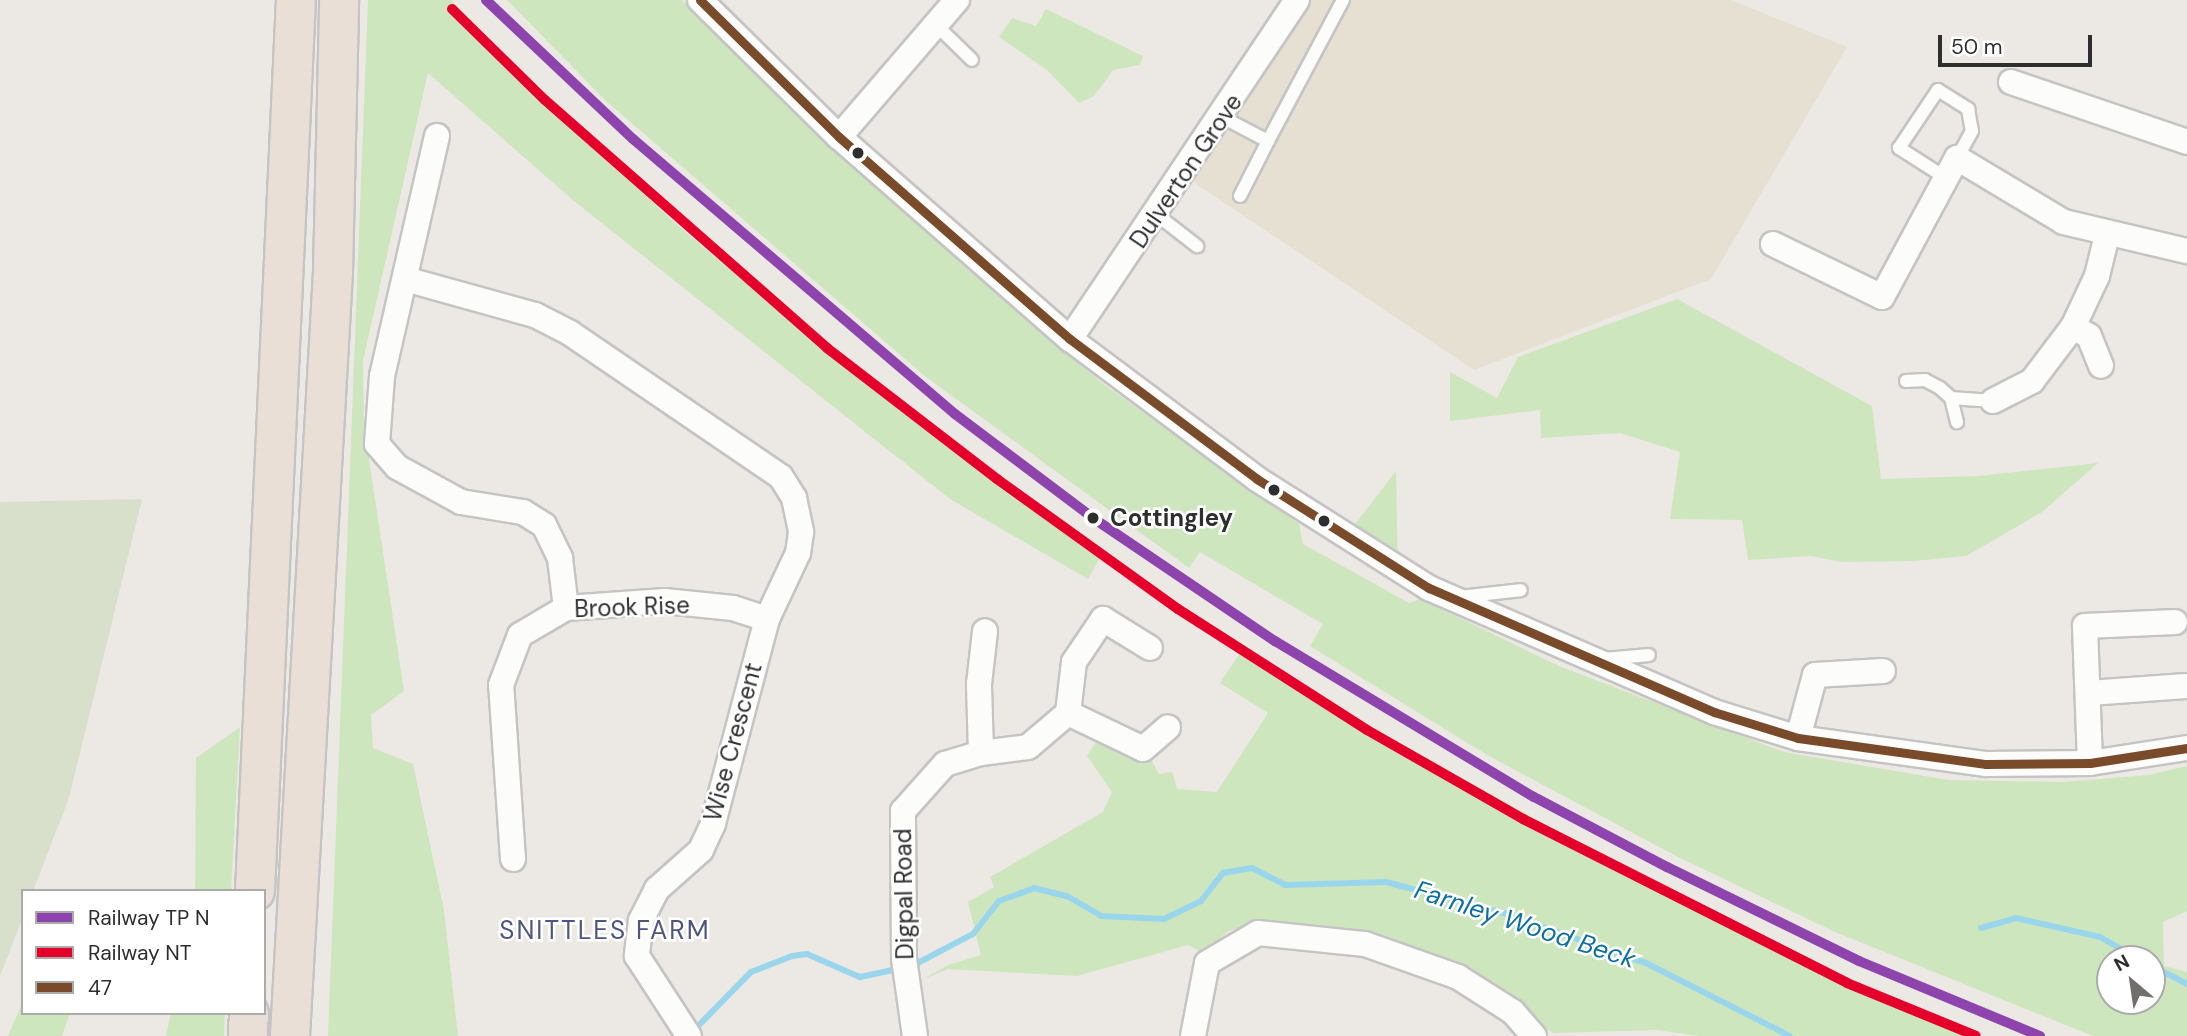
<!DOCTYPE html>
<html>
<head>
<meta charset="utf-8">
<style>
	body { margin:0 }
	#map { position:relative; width:2187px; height:1036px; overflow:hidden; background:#ece8e4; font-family:"DM Sans",sans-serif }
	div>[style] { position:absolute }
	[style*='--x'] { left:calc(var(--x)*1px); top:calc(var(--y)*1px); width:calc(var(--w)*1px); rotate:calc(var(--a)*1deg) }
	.education>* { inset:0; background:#e6e0d3 }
	.green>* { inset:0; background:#cee6be }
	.cemetery>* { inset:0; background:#d8e0cc }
	.stream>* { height:6px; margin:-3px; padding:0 3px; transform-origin:3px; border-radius:3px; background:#99d6ec }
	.roads { filter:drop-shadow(2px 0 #c5c4c5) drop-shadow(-2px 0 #c5c4c5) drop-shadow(0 2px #c5c4c5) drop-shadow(0 -2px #c5c4c5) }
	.lane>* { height:12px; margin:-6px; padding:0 6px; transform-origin:6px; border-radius:6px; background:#fcfcfb }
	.street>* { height:24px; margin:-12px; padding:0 12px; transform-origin:12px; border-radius:12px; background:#fcfcfb }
	.highway>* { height:38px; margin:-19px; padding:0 19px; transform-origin:19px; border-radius:19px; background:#eadfd6 }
	.bus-1>* { height:9px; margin:-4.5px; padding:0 4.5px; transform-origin:4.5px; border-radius:4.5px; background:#7a4b2a }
	.rail-1>* { height:10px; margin:-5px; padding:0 5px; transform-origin:5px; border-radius:5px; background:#8e44ad }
	.rail-2>* { height:10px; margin:-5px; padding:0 5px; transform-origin:5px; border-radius:5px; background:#e4002b }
	.dots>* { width:19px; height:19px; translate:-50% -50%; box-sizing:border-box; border:4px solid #fff; border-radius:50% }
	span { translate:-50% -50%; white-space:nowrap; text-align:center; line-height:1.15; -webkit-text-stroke:5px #fff; paint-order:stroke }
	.street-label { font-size:24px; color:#2e2e2e }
	.stop-label { font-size:24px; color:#2e2e2e; font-weight:700 }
	.left { translate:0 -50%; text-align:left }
	.water-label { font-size:26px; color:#0d6fa3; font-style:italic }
	.neighbourhood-label { font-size:26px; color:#4d5680; letter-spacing:2px }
	.legend { position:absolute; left:21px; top:889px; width:245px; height:126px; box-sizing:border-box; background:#fff; border:2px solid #ababab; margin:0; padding:9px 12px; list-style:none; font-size:21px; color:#2e2e2e }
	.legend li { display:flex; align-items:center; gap:14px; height:35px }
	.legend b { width:35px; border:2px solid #ababab }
	.north { position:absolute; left:2096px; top:945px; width:70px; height:70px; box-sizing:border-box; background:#fff; border:2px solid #ababab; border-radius:50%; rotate:331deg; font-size:19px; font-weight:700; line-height:28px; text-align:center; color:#2e2e2e }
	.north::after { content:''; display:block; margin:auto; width:24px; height:32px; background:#706f6e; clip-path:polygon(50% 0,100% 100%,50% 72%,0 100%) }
	.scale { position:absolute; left:1938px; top:35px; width:154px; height:32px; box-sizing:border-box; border:4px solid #2e2e2e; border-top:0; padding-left:9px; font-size:21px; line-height:24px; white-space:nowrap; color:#2e2e2e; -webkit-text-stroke:5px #fff; paint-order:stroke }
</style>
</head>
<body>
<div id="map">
	<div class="education">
		<i style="clip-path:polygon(1297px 0,1731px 0,1847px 47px,1711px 279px,1474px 370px,1183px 175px)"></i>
	</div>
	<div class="green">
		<i style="clip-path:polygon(368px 0,451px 0,568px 121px,677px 225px,808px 335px,1100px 558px,1088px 579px,950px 499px,574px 201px,428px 73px,363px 361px,364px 426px,404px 691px,371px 715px,373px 748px,413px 764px,444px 910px,458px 1036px,328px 1036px)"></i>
		<i style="clip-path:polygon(evenodd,507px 0,682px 0,873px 186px,1102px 383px,1299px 524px,1303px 544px,1409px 603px,1420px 599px,1559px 666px,1784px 752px,1948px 780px,2063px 782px,2149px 775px,2187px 766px,2187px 911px,2163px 922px,2164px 966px,2187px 972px,2187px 1036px,2093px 1036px,1835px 932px,1676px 856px,1487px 755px,1310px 646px,1323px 624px,1200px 552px,1189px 568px,926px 377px,606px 101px,507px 0,2110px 959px,2152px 959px,2152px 1001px,2110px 1001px,2110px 959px)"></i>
		<i style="clip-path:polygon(1046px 9px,1143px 56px,1140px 65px,1113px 70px,1094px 96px,1079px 103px,1047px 70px,999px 37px,1012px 18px,1036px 26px)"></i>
		<i style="clip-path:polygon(1677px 299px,1872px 406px,1881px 479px,1978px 476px,2098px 463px,2042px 512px,1966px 556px,1914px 561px,1841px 562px,1811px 556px,1748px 560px,1742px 520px,1670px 519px,1680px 452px,1620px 433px,1541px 438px,1540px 410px,1450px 421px,1450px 372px,1497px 398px,1518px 357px)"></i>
		<i style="clip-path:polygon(1396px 471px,1398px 569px,1346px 536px)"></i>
		<i style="clip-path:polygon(1244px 647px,1372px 727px,1612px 862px,1850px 980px,1982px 1036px,1698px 1036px,1657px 1030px,1554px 1033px,1540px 1026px,1520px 1003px,1455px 962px,1366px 932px,1257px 921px,1227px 932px,1204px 953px,1188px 945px,1077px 976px,948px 969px,923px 979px,948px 965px,981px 955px,968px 902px,994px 887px,990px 877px,1103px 812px,1112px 792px,1087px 756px,1098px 739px,1150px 758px,1159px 774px,1172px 772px,1177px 789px,1217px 792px,1268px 713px,1220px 683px)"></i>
		<i style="clip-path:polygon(240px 727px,231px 891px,195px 891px,196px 758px)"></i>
		<i style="clip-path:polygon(23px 1001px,23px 1013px,70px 1013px,62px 1036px,8px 1036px)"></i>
		<i style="clip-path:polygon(171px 1013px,225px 1013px,224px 1036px,166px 1036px)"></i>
	</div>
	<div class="cemetery">
		<i style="clip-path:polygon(142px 499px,69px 798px,33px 891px,23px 891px,23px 917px,0 976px,0 502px)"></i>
	</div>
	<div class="stream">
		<i style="--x:1981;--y:928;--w:36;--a:-16"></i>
		<i style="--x:2016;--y:918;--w:86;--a:12.7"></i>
		<i style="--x:2100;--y:937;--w:45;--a:29.4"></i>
		<i style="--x:912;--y:966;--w:69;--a:-27.7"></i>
		<i style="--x:973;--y:934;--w:42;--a:-51.8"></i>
		<i style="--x:999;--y:901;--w:37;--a:-20"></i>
		<i style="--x:1034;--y:888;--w:34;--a:14"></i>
		<i style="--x:1067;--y:896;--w:39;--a:30"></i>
		<i style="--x:1101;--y:916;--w:63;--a:2.7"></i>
		<i style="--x:1164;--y:919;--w:41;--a:-25.9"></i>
		<i style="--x:1201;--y:901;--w:36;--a:-52"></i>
		<i style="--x:1223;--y:873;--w:29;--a:-10"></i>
		<i style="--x:1252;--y:868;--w:38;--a:27"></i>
		<i style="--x:1286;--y:885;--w:100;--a:-1.7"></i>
		<i style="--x:1386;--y:882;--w:121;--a:14.8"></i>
		<i style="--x:1503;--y:913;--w:151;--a:19.3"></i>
		<i style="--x:1646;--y:963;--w:161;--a:26.9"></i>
		<i style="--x:2152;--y:966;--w:39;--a:27"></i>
		<i style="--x:700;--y:1024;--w:73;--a:-45.6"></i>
		<i style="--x:751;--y:972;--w:44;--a:-21.3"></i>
		<i style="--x:792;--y:956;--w:15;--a:-8"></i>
		<i style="--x:807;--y:954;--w:58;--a:23.5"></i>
		<i style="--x:860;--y:977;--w:43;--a:-12.1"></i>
	</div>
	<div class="roads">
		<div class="lane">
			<i style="--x:936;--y:25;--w:50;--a:44.2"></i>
			<i style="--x:1222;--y:117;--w:52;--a:27.6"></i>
			<i style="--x:1268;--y:141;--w:160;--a:-62"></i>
			<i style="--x:1946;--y:178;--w:56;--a:-147.4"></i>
			<i style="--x:1899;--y:148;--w:70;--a:-56.1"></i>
			<i style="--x:1938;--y:90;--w:36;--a:32"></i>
			<i style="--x:1968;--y:109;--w:22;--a:80"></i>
			<i style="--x:1972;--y:131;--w:31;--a:119"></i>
			<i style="--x:1240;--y:196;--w:62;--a:-63"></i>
			<i style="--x:1157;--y:215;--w:51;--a:37.8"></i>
			<i style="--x:1906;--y:381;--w:19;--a:-3"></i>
			<i style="--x:1925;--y:380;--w:17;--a:28"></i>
			<i style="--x:1940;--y:388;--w:15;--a:42"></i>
			<i style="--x:1951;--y:398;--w:25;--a:76"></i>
			<i style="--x:1951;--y:398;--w:42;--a:4.1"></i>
			<i style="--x:1459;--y:597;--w:62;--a:-6.4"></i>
			<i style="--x:1604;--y:659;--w:45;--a:-5.1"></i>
		</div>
		<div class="street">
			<i style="--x:700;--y:0;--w:195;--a:44.6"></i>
			<i style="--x:839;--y:137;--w:307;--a:41.2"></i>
			<i style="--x:1070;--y:339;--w:234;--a:36.8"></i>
			<i style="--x:1257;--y:479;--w:204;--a:32.4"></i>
			<i style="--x:1429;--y:588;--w:311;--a:23.5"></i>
			<i style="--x:1714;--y:712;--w:88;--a:17.2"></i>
			<i style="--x:1798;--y:738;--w:190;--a:7.9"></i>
			<i style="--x:1986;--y:764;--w:104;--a:-0.6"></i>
			<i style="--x:2090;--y:763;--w:98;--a:-8.8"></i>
			<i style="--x:2011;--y:82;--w:186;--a:18.8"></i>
			<i style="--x:437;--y:136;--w:246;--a:102.9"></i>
			<i style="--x:382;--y:376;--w:68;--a:94.2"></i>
			<i style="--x:377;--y:444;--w:30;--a:49"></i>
			<i style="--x:397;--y:467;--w:73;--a:28.7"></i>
			<i style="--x:461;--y:502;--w:63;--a:9.2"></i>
			<i style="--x:523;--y:512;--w:25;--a:32"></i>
			<i style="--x:544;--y:525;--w:37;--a:64"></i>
			<i style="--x:560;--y:558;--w:50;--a:83.2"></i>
			<i style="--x:839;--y:137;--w:181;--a:-49.3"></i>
			<i style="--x:1773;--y:244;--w:121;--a:25.9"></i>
			<i style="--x:1882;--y:297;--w:158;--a:-61.7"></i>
			<i style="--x:1957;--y:158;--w:125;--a:30.9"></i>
			<i style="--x:2064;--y:222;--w:126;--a:13.3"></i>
			<i style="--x:405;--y:279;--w:135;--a:15.5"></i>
			<i style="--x:535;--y:315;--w:39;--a:27"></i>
			<i style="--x:570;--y:333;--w:255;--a:34.3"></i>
			<i style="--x:781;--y:477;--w:25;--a:58"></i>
			<i style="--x:794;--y:498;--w:35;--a:78"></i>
			<i style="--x:801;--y:532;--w:21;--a:98"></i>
			<i style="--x:798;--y:553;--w:73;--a:115.2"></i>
			<i style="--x:767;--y:619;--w:212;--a:104.8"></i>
			<i style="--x:713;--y:824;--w:29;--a:115"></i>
			<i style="--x:701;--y:850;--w:59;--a:138.4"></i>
			<i style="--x:657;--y:889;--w:36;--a:117"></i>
			<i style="--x:641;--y:921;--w:35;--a:97"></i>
			<i style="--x:637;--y:956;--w:95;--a:57"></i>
			<i style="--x:2073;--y:327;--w:18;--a:29"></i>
			<i style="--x:2089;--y:336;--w:32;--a:68"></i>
			<i style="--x:1070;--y:339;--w:408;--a:-56.2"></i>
			<i style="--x:1993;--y:401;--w:44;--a:-27.1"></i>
			<i style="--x:2032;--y:381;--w:68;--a:-52.8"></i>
			<i style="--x:2073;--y:327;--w:56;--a:-64.8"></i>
			<i style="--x:2097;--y:276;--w:42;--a:-76.3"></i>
			<i style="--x:2089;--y:693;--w:97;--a:-4.1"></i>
			<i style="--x:1068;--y:713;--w:83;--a:25.6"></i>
			<i style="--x:1143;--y:749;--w:33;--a:-41"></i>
			<i style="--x:1798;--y:738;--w:65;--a:-74.9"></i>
			<i style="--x:1815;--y:675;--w:68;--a:-3.4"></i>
			<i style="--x:981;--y:753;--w:47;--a:-7.3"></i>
			<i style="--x:1028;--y:747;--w:52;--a:-40.4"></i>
			<i style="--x:1068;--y:713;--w:51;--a:-83.3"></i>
			<i style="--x:1074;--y:662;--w:52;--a:-56"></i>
			<i style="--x:1103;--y:619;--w:55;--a:31.7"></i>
			<i style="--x:2090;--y:763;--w:137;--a:-92.1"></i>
			<i style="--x:2085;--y:626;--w:90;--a:-2.5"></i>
			<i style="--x:513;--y:859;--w:174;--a:-93.9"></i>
			<i style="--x:501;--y:685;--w:53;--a:-69.2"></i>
			<i style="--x:520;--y:635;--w:53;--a:-30.4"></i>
			<i style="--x:566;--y:608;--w:99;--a:-4"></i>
			<i style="--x:665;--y:601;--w:68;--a:5.9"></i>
			<i style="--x:733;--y:608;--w:36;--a:18"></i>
			<i style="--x:915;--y:1036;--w:78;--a:-98.1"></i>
			<i style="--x:904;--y:959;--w:148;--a:-90.4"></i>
			<i style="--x:903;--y:811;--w:63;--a:-48.2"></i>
			<i style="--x:945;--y:764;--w:38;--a:-17"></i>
			<i style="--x:981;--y:753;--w:69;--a:-91.7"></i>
			<i style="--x:979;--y:684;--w:53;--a:-83.5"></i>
			<i style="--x:1193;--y:1036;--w:74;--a:-79.1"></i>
			<i style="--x:1207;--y:963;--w:59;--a:-30.5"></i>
			<i style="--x:1258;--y:933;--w:108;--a:5.9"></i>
			<i style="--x:1365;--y:944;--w:99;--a:19.5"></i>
			<i style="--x:1458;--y:977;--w:65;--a:32.5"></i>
			<i style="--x:1513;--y:1012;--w:32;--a:49"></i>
		</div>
		<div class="highway">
			<i style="--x:255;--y:891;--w:892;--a:-87.37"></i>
			<i style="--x:248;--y:1036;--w:23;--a:-88"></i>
			<i style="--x:290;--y:1036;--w:765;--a:-86.78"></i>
			<i style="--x:333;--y:272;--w:272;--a:-88.7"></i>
		</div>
	</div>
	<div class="bus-1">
		<i style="--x:700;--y:0;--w:195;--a:44.6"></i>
		<i style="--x:839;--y:137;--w:307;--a:41.2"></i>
		<i style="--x:1070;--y:339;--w:234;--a:36.8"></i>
		<i style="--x:1257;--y:479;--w:204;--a:32.4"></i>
		<i style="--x:1429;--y:588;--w:311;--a:23.5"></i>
		<i style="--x:1714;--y:712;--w:88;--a:17.2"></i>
		<i style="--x:1798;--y:738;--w:190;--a:7.9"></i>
		<i style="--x:1986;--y:764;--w:104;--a:-0.6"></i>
		<i style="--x:2090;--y:763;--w:98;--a:-8.8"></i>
	</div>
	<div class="rail-1">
		<i style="--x:486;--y:0;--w:202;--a:43.4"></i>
		<i style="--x:633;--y:139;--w:423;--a:40.5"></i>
		<i style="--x:955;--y:414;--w:173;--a:37"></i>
		<i style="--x:1093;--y:518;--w:220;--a:34.1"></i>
		<i style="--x:1275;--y:641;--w:302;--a:31.1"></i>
		<i style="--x:1534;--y:797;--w:150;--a:27.8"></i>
		<i style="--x:1667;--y:867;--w:214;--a:26.1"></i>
		<i style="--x:1859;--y:961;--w:196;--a:22.5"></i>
	</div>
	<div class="rail-2">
		<i style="--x:452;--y:9;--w:130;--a:44.4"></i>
		<i style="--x:545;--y:100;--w:376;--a:41.3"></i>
		<i style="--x:827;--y:348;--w:215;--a:37.6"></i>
		<i style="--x:997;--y:479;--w:223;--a:35.7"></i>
		<i style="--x:1178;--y:609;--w:224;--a:32.6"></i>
		<i style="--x:1367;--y:730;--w:180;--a:29.7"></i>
		<i style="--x:1523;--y:819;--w:363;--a:26.8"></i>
		<i style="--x:1847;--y:983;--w:139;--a:22.3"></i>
	</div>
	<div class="dots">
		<i style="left:858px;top:153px;background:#2e2e2e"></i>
		<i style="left:1274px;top:490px;background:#2e2e2e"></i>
		<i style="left:1093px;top:518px;background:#2e2e2e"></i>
		<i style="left:1324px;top:521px;background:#2e2e2e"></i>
	</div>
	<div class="street-label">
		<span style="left:1186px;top:171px;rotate:-56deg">Dulverton Grove</span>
		<span style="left:632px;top:607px;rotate:-2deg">Brook Rise</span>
		<span style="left:733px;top:742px;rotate:-75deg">Wise Crescent</span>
		<span style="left:904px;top:894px;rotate:-91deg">Digpal Road</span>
	</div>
	<div class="stop-label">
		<span class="left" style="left:1110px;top:518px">Cottingley</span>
	</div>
	<div class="water-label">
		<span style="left:1525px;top:925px;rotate:18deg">Farnley Wood Beck</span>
	</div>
	<div class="neighbourhood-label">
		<span style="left:605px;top:931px">SNITTLES FARM</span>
	</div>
	<ul class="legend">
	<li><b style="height:9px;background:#8e44ad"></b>Railway TP N</li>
	<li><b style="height:9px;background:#e4002b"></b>Railway NT</li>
	<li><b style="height:9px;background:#7a4b2a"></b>47</li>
	</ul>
	<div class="north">N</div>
	<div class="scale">50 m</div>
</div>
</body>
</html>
